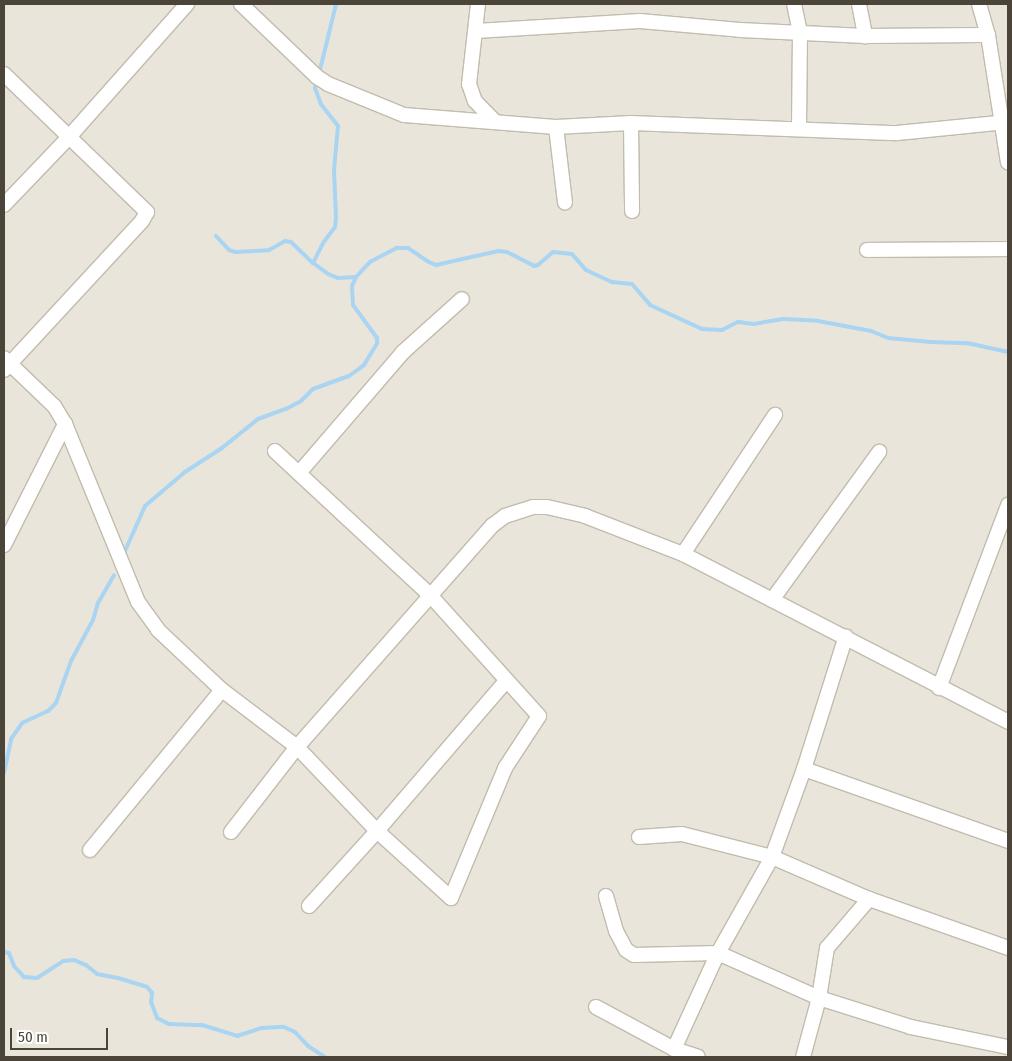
<!DOCTYPE html>
<html>
<head>
<meta charset="utf-8">
<style>
	body { margin:0 }
	#map { position:relative; width:1012px; height:1061px; overflow:hidden; background:#f6f3ec; font-family:"Fira Sans Condensed",sans-serif }
	div>[style] { position:absolute }
	[style*='--x'] { left:calc(var(--x)*1px); top:calc(var(--y)*1px); width:calc(var(--w)*1px); rotate:calc(var(--a)*1deg) }
	.residential>* { inset:0; background:#eae5da }
	.stream>* { height:4px; margin:-2px; padding:0 2px; transform-origin:2px; border-radius:2px; background:#a9d4f2 }
	.roads { filter:drop-shadow(1px 0 #c2bbae) drop-shadow(-1px 0 #c2bbae) drop-shadow(0 1px #c2bbae) drop-shadow(0 -1px #c2bbae) }
	.minor>* { height:14px; margin:-7px; padding:0 7px; transform-origin:7px; border-radius:7px; background:#fff }
	span { translate:-50% -50%; white-space:nowrap; text-align:center; line-height:1.15; -webkit-text-stroke:4.5px #fff; paint-order:stroke }
	.frame { position:absolute; inset:0; border:5px solid #4b4439; pointer-events:none }
	.scale { position:absolute; left:10px; top:1028px; width:98px; height:22px; box-sizing:border-box; border:2px solid #4b4439; border-top:0; padding-left:6px; font-size:15px; line-height:18px; white-space:nowrap; color:#4b4439; -webkit-text-stroke:4px #fff; paint-order:stroke }
</style>
</head>
<body>
<div id="map">
	<div class="residential">
		<i style="clip-path:polygon(4px 4px,1008px 4px,1008px 1057px,4px 1057px)"></i>
	</div>
	<div class="stream">
		<i style="--x:319;--y:74;--w:72;--a:-76.3"></i>
		<i style="--x:216;--y:236;--w:19;--a:47"></i>
		<i style="--x:229;--y:250;--w:6;--a:18"></i>
		<i style="--x:235;--y:252;--w:34;--a:-3"></i>
		<i style="--x:269;--y:250;--w:18;--a:-29"></i>
		<i style="--x:285;--y:241;--w:6;--a:9"></i>
		<i style="--x:291;--y:242;--w:30;--a:44"></i>
		<i style="--x:313;--y:263;--w:19;--a:36"></i>
		<i style="--x:328;--y:274;--w:11;--a:22"></i>
		<i style="--x:338;--y:278;--w:18;--a:-3"></i>
		<i style="--x:313;--y:263;--w:22;--a:-63"></i>
		<i style="--x:323;--y:243;--w:20;--a:-53"></i>
		<i style="--x:335;--y:227;--w:9;--a:-84"></i>
		<i style="--x:336;--y:218;--w:48;--a:-92.4"></i>
		<i style="--x:334;--y:170;--w:44;--a:-84.8"></i>
		<i style="--x:338;--y:126;--w:28;--a:-128"></i>
		<i style="--x:321;--y:104;--w:17;--a:-111"></i>
		<i style="--x:315;--y:88;--w:8;--a:-76"></i>
		<i style="--x:125;--y:551;--w:49;--a:-66"></i>
		<i style="--x:145;--y:506;--w:52;--a:-40.4"></i>
		<i style="--x:185;--y:472;--w:44;--a:-33"></i>
		<i style="--x:222;--y:448;--w:46;--a:-38.9"></i>
		<i style="--x:258;--y:419;--w:30;--a:-20"></i>
		<i style="--x:286;--y:409;--w:17;--a:-28"></i>
		<i style="--x:301;--y:401;--w:17;--a:-45"></i>
		<i style="--x:313;--y:389;--w:38;--a:-20"></i>
		<i style="--x:349;--y:376;--w:19;--a:-36"></i>
		<i style="--x:364;--y:365;--w:26;--a:-59"></i>
		<i style="--x:377;--y:343;--w:5;--a:-90"></i>
		<i style="--x:377;--y:338;--w:41;--a:-126"></i>
		<i style="--x:353;--y:305;--w:19;--a:-93"></i>
		<i style="--x:352;--y:286;--w:10;--a:-66"></i>
		<i style="--x:356;--y:277;--w:21;--a:-47"></i>
		<i style="--x:370;--y:262;--w:30;--a:-28"></i>
		<i style="--x:396;--y:248;--w:12;--a:0"></i>
		<i style="--x:408;--y:248;--w:25;--a:34"></i>
		<i style="--x:429;--y:262;--w:8;--a:23"></i>
		<i style="--x:436;--y:265;--w:64;--a:-12.7"></i>
		<i style="--x:498;--y:251;--w:9;--a:6"></i>
		<i style="--x:507;--y:252;--w:30;--a:27"></i>
		<i style="--x:534;--y:266;--w:4;--a:-14"></i>
		<i style="--x:538;--y:265;--w:20;--a:-41"></i>
		<i style="--x:553;--y:252;--w:19;--a:6"></i>
		<i style="--x:572;--y:254;--w:21;--a:49"></i>
		<i style="--x:586;--y:270;--w:29;--a:25"></i>
		<i style="--x:612;--y:282;--w:20;--a:6"></i>
		<i style="--x:632;--y:284;--w:28;--a:49"></i>
		<i style="--x:650;--y:305;--w:57;--a:24.8"></i>
		<i style="--x:702;--y:329;--w:20;--a:3"></i>
		<i style="--x:722;--y:330;--w:18;--a:-27"></i>
		<i style="--x:738;--y:322;--w:16;--a:7"></i>
		<i style="--x:754;--y:324;--w:29;--a:-10"></i>
		<i style="--x:783;--y:319;--w:35;--a:3"></i>
		<i style="--x:818;--y:321;--w:54;--a:10.7"></i>
		<i style="--x:871;--y:331;--w:18;--a:22"></i>
		<i style="--x:888;--y:338;--w:43;--a:5.3"></i>
		<i style="--x:931;--y:342;--w:36;--a:2"></i>
		<i style="--x:967;--y:343;--w:42;--a:12.4"></i>
		<i style="--x:4;--y:773;--w:35;--a:-78"></i>
		<i style="--x:11;--y:739;--w:19;--a:-55"></i>
		<i style="--x:22;--y:723;--w:29;--a:-25"></i>
		<i style="--x:48;--y:711;--w:11;--a:-45"></i>
		<i style="--x:56;--y:703;--w:45;--a:-70.3"></i>
		<i style="--x:71;--y:661;--w:47;--a:-61.8"></i>
		<i style="--x:93;--y:620;--w:18;--a:-74"></i>
		<i style="--x:98;--y:603;--w:32;--a:-60"></i>
		<i style="--x:4;--y:952;--w:5;--a:11"></i>
		<i style="--x:9;--y:953;--w:14;--a:69"></i>
		<i style="--x:14;--y:966;--w:15;--a:48"></i>
		<i style="--x:24;--y:977;--w:13;--a:4"></i>
		<i style="--x:37;--y:978;--w:31;--a:-33"></i>
		<i style="--x:63;--y:961;--w:11;--a:-5"></i>
		<i style="--x:74;--y:960;--w:13;--a:23"></i>
		<i style="--x:86;--y:965;--w:14;--a:39"></i>
		<i style="--x:97;--y:974;--w:21;--a:11"></i>
		<i style="--x:118;--y:978;--w:30;--a:17"></i>
		<i style="--x:147;--y:987;--w:8;--a:50"></i>
		<i style="--x:152;--y:993;--w:9;--a:96"></i>
		<i style="--x:151;--y:1002;--w:17;--a:69"></i>
		<i style="--x:157;--y:1018;--w:13;--a:27"></i>
		<i style="--x:169;--y:1024;--w:33;--a:2"></i>
		<i style="--x:202;--y:1025;--w:37;--a:17"></i>
		<i style="--x:237;--y:1036;--w:26;--a:-18"></i>
		<i style="--x:262;--y:1028;--w:22;--a:-3"></i>
		<i style="--x:284;--y:1027;--w:12;--a:24"></i>
		<i style="--x:295;--y:1032;--w:19;--a:47"></i>
		<i style="--x:308;--y:1046;--w:20;--a:33"></i>
	</div>
	<div class="roads">
		<div class="minor">
			<i style="--x:241;--y:4;--w:105;--a:43.8"></i>
			<i style="--x:317;--y:77;--w:13;--a:32"></i>
			<i style="--x:328;--y:84;--w:82;--a:22.2"></i>
			<i style="--x:404;--y:115;--w:152;--a:4.5"></i>
			<i style="--x:556;--y:127;--w:75;--a:-3.1"></i>
			<i style="--x:631;--y:123;--w:266;--a:2.2"></i>
			<i style="--x:897;--y:133;--w:112;--a:-5.7"></i>
			<i style="--x:478;--y:4;--w:81;--a:96.4"></i>
			<i style="--x:469;--y:84;--w:18;--a:71"></i>
			<i style="--x:475;--y:101;--w:29;--a:46"></i>
			<i style="--x:794;--y:4;--w:30;--a:78"></i>
			<i style="--x:800;--y:33;--w:96;--a:90.6"></i>
			<i style="--x:859;--y:4;--w:33;--a:79"></i>
			<i style="--x:979;--y:4;--w:32;--a:74"></i>
			<i style="--x:988;--y:35;--w:129;--a:81.1"></i>
			<i style="--x:476;--y:31;--w:164;--a:-3.5"></i>
			<i style="--x:640;--y:21;--w:100;--a:5.1"></i>
			<i style="--x:740;--y:30;--w:125;--a:2.7"></i>
			<i style="--x:865;--y:36;--w:123;--a:-0.5"></i>
			<i style="--x:4;--y:74;--w:199;--a:44"></i>
			<i style="--x:147;--y:212;--w:10;--a:119"></i>
			<i style="--x:142;--y:221;--w:203;--a:132.8"></i>
			<i style="--x:631;--y:123;--w:88;--a:89.3"></i>
			<i style="--x:556;--y:127;--w:76;--a:83.2"></i>
			<i style="--x:4;--y:205;--w:94;--a:-46.3"></i>
			<i style="--x:69;--y:137;--w:178;--a:-48.4"></i>
			<i style="--x:867;--y:250;--w:141;--a:-0.4"></i>
			<i style="--x:65;--y:424;--w:192;--a:67.7"></i>
			<i style="--x:138;--y:602;--w:34;--a:54"></i>
			<i style="--x:158;--y:630;--w:88;--a:43.2"></i>
			<i style="--x:222;--y:690;--w:94;--a:37.2"></i>
			<i style="--x:297;--y:747;--w:116;--a:46.4"></i>
			<i style="--x:377;--y:831;--w:100;--a:42.2"></i>
			<i style="--x:451;--y:898;--w:141;--a:-67.4"></i>
			<i style="--x:505;--y:768;--w:62;--a:-56.8"></i>
			<i style="--x:539;--y:716;--w:161;--a:-132"></i>
			<i style="--x:431;--y:596;--w:213;--a:-137.1"></i>
			<i style="--x:299;--y:473;--w:160;--a:-49.3"></i>
			<i style="--x:403;--y:352;--w:79;--a:-41.9"></i>
			<i style="--x:4;--y:545;--w:136;--a:-63.2"></i>
			<i style="--x:65;--y:424;--w:21;--a:-121"></i>
			<i style="--x:54;--y:406;--w:69;--a:-136.2"></i>
			<i style="--x:683;--y:554;--w:167;--a:-56.5"></i>
			<i style="--x:772;--y:600;--w:183;--a:-54.1"></i>
			<i style="--x:939;--y:688;--w:196;--a:-69.3"></i>
			<i style="--x:804;--y:769;--w:216;--a:19.4"></i>
			<i style="--x:231;--y:832;--w:108;--a:-52.2"></i>
			<i style="--x:297;--y:747;--w:296;--a:-48.6"></i>
			<i style="--x:493;--y:525;--w:15;--a:-37"></i>
			<i style="--x:505;--y:516;--w:29;--a:-18"></i>
			<i style="--x:533;--y:507;--w:14;--a:0"></i>
			<i style="--x:547;--y:507;--w:39;--a:13"></i>
			<i style="--x:585;--y:516;--w:105;--a:21.2"></i>
			<i style="--x:683;--y:554;--w:366;--a:27.3"></i>
			<i style="--x:639;--y:837;--w:43;--a:-4"></i>
			<i style="--x:682;--y:834;--w:93;--a:14.3"></i>
			<i style="--x:772;--y:857;--w:106;--a:23.4"></i>
			<i style="--x:869;--y:899;--w:147;--a:19.4"></i>
			<i style="--x:90;--y:850;--w:207;--a:-50.5"></i>
			<i style="--x:606;--y:896;--w:36;--a:74"></i>
			<i style="--x:616;--y:931;--w:21;--a:62"></i>
			<i style="--x:626;--y:950;--w:9;--a:32"></i>
			<i style="--x:634;--y:955;--w:84;--a:-1.4"></i>
			<i style="--x:718;--y:953;--w:111;--a:24"></i>
			<i style="--x:819;--y:998;--w:96;--a:17.5"></i>
			<i style="--x:911;--y:1027;--w:99;--a:11.7"></i>
			<i style="--x:309;--y:906;--w:101;--a:-47.8"></i>
			<i style="--x:377;--y:831;--w:198;--a:-49.3"></i>
			<i style="--x:596;--y:1007;--w:89;--a:28.3"></i>
			<i style="--x:674;--y:1049;--w:25;--a:18"></i>
			<i style="--x:674;--y:1049;--w:106;--a:-65.4"></i>
			<i style="--x:718;--y:953;--w:110;--a:-60.6"></i>
			<i style="--x:772;--y:857;--w:94;--a:-70"></i>
			<i style="--x:804;--y:769;--w:139;--a:-72.5"></i>
			<i style="--x:803;--y:1057;--w:61;--a:-74.8"></i>
			<i style="--x:819;--y:998;--w:51;--a:-80.9"></i>
			<i style="--x:827;--y:948;--w:65;--a:-49.4"></i>
		</div>
	</div>
	<div class="frame"></div>
	<div class="scale">50 m</div>
</div>
</body>
</html>
